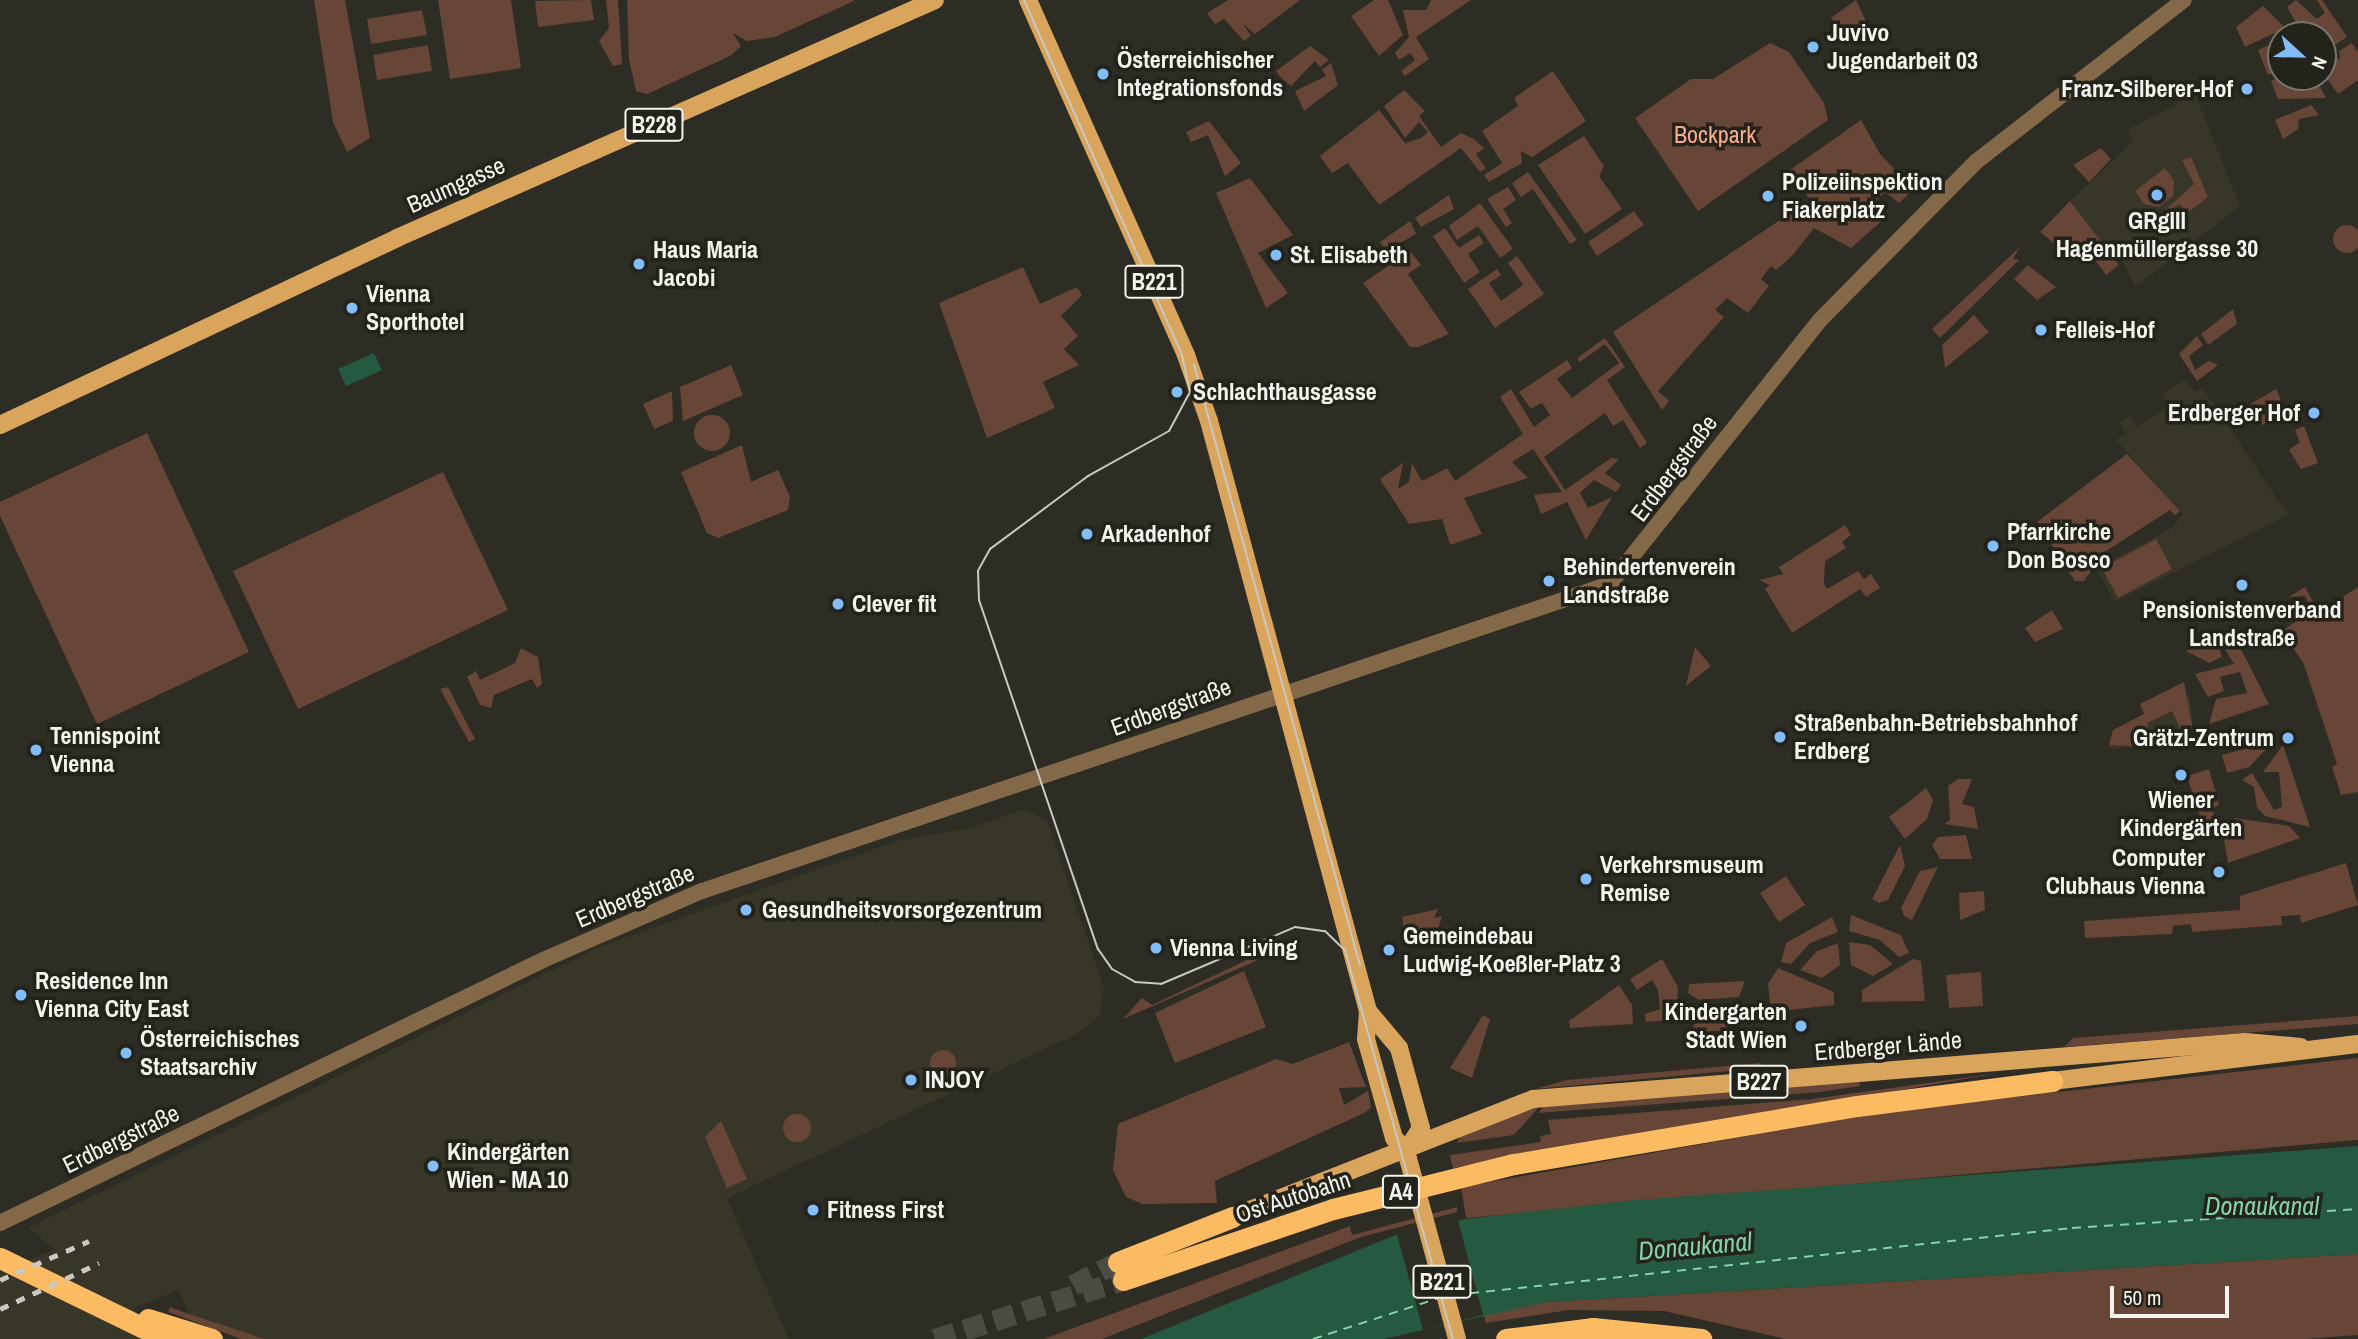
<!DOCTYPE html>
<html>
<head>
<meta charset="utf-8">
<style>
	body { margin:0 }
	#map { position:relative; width:2358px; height:1339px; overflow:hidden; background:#2d2c25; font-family:"Archivo Narrow",sans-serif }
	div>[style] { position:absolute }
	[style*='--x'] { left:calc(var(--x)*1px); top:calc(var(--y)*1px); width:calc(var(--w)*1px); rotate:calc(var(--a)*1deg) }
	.built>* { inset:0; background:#383628 }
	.green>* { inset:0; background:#674537 }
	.round { border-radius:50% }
	.water>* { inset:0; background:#255941 }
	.pier>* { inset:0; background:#2d2c25 }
	.ferry>* { height:2px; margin-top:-1px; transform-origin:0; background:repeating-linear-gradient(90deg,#82d4ab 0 9px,transparent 0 16px) }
	.highway-tunnel>* { height:21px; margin-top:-10.5px; transform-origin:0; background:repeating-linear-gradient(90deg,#4b4a43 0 21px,transparent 0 31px) }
	.minor>* { height:16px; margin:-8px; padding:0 8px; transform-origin:8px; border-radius:8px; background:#836947 }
	.major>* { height:18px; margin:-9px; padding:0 9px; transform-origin:9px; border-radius:9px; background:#d9a45b }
	.highway>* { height:21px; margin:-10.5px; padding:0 10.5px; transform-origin:10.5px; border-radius:10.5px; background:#fcbb62 }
	.tram>* { height:2px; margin:-1px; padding:0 1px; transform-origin:1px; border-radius:1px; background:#c9c8c2 }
	.rail>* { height:4.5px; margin-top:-2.25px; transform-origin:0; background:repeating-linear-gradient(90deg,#c9c8c2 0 9px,transparent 0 18px) }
	.dots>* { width:19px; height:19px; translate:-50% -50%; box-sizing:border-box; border:4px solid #23231b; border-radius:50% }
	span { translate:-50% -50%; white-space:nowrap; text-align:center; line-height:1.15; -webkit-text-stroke:7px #23231b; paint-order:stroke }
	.shield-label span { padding:2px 5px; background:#23231b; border:2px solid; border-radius:5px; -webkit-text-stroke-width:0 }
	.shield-label { font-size:23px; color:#f4f3ee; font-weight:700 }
	.poi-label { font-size:24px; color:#f4f3ee; font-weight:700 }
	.left { translate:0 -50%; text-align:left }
	.right { translate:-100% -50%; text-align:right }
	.park-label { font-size:24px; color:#f8ac8c }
	.street-label { font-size:24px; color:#f4f3ee }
	.water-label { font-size:26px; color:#82d4ab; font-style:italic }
	.north { position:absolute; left:2267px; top:21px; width:70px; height:70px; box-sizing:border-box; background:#23231b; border:2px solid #77766f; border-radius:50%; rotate:112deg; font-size:19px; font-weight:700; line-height:28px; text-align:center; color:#f4f3ee }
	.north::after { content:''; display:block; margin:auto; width:24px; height:32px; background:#80bdfa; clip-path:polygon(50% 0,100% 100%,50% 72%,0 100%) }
	.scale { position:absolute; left:2110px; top:1286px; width:119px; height:32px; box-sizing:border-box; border:4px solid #f4f3ee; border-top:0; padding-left:9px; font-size:21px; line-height:24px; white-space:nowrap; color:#f4f3ee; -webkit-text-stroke:5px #23231b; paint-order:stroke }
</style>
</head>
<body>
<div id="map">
	<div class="built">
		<i style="clip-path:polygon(2195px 94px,2240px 206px,2135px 287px,2119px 254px,2113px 258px,2070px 201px,2133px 141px,2127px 130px)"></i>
		<i style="clip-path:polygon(2184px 379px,2194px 392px,2202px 387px,2288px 515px,2115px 602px,2096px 568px,2169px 530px,2183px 515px,2116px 440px,2126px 434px,2120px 423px,2129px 416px,2136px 427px,2169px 405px,2162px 394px)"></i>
		<i style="clip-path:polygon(2190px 695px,2193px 729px,2138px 747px,2108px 749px,2113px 730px)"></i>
		<i style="clip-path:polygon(1025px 809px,1047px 820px,1104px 988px,1099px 1016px,1077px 1034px,727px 1198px,789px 1339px,265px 1339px,189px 1314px,178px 1290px,134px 1308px,139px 1339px,0 1339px,0 1273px,55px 1249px,28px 1228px,602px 946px,897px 841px,970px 828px)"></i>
	</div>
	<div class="green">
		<i style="clip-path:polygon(314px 0,345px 0,370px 138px,347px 152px,333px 122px)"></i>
		<i style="clip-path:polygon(438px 0,511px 0,521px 68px,450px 79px)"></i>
		<i style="clip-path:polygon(591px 0,594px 20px,538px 27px,535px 1px)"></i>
		<i style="clip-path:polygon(606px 0,618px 0,622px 64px,613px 66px,599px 41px,609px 28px)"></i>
		<i style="clip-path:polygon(627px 0,854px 0,854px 1px,775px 37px,747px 41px,733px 33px,741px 46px,730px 56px,647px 94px,636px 91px,629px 59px)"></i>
		<i style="clip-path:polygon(1228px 0,1300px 0,1255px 34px,1243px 24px,1251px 36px,1244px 41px,1224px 19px,1215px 24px,1207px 13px)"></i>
		<i style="clip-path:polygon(1374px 0,1388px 0,1403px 35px,1379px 56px,1351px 16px)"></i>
		<i style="clip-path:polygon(1431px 0,1471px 0,1416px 37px,1429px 59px,1405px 76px,1401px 71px,1415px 60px,1410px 53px,1399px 60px,1395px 53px,1409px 37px,1403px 10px,1426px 10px)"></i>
		<i style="clip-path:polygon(1856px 0,1871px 32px,1850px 46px,1831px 18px)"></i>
		<i style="clip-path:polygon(2296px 0,2317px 19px,2325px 13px,2317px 0,2322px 0,2347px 37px,2324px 52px,2340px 59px,2339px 51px,2352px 43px,2358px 52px,2358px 80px,2338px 94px,2323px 73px,2323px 35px,2303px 35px,2287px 7px)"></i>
		<i style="clip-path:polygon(2263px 6px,2285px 28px,2245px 47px,2236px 27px)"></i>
		<i style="clip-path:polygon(422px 10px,427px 35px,371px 44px,367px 19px)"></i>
		<i style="clip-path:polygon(2281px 40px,2281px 70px,2268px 75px,2258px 50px)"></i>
		<i style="clip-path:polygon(1770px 43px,1789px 52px,1824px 103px,1828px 120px,1698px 211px,1635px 118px,1691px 79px,1713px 79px)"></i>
		<i style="clip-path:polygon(428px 45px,432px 71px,377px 80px,373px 55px)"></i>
		<i style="clip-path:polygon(1310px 46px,1329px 60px,1320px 67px,1315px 61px,1291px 86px,1281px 78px,1276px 71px)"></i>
		<i style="clip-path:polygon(1331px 63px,1338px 85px,1304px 111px,1295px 91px,1326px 76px,1322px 70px)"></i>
		<i style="clip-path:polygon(1553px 71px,1586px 121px,1532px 157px,1521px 151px,1522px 163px,1489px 182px,1484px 175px,1502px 163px,1482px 131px,1518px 106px,1514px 98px)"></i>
		<i style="clip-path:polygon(2281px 76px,2315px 77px,2326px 98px,2278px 99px,2271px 81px)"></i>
		<i style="clip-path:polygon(1404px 90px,1425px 111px,1419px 116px,1441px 147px,1461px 133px,1474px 139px,1484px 148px,1476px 154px,1486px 168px,1480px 172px,1461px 148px,1379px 205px,1348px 163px,1332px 173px,1320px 156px,1379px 110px,1405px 143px,1421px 138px,1428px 132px,1419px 122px,1405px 138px,1384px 106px)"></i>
		<i style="clip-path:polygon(2311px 105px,2319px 115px,2299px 119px,2298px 129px,2283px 139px,2275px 120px)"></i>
		<i style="clip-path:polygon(1861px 120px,1880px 154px,1914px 189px,1899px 203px,1885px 192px,1874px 203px,1884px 219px,1851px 248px,1814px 228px,1793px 255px,1776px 270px,1771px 266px,1761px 279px,1769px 286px,1748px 313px,1727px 298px,1715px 310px,1724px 317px,1658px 391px,1669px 401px,1662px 410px,1613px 332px,1810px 200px,1790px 170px)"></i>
		<i style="clip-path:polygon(1209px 121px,1241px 163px,1225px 176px,1208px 135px,1191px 142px,1186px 132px)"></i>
		<i style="clip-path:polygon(1584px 136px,1604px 166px,1599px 176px,1622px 209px,1585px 234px,1538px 165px)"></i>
		<i style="clip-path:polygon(2101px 148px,2111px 159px,2089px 182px,2073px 165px)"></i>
		<i style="clip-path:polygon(2191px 157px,2208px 197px,2187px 213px,2180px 204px,2160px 215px,2194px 184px,2182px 160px)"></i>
		<i style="clip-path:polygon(2165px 168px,2174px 181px,2173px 196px,2159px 207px,2144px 204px,2135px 191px)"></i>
		<i style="clip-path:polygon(1528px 172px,1577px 240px,1570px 244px,1533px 189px,1521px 197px,1512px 183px)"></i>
		<i style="clip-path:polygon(1250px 178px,1293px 235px,1258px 253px,1288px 293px,1266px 308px,1216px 193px)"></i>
		<i style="clip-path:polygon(1508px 187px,1516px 200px,1503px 209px,1512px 223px,1506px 227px,1487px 199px)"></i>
		<i style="clip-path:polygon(1449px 195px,1454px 209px,1421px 227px,1415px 218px)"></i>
		<i style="clip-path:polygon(2070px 201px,2119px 265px,2106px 275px,2095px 260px,2101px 252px,2095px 244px,2075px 260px,2040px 232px)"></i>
		<i style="clip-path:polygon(1480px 203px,1513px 249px,1500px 258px,1478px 226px,1457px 240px,1449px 226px)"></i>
		<i style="clip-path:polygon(1634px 211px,1644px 225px,1597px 256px,1588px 242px)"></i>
		<i style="clip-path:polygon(1410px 221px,1416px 234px,1386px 251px,1380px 242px)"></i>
		<i class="round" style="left:2333px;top:225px;width:28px;height:28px"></i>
		<i style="clip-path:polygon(1445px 228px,1459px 248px,1479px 235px,1484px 243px,1468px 254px,1480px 272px,1464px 283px,1433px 236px)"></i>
		<i style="clip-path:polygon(2020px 247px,2013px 259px,2019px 260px,1940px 338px,1932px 329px)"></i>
		<i style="clip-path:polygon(1410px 251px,1421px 265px,1408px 274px,1449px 334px,1419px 347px,1410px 347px,1363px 283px)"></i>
		<i style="clip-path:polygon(1517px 256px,1544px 294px,1495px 328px,1468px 289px,1497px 269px,1501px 275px,1489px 283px,1501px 301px,1523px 285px,1508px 263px)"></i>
		<i style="clip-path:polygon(2028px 265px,2056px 287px,2037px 300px,2014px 279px)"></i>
		<i style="clip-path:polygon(1023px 267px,1040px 304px,1077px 287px,1082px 295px,1061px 316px,1078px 336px,1064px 349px,1079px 365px,1043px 382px,1055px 408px,987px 438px,939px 303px)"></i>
		<i style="clip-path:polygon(2233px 309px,2237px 324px,2208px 345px,2201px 334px)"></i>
		<i style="clip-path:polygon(1974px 315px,1989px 332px,1945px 368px,1942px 345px)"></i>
		<i style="clip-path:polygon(2197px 336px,2203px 345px,2189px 356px,2195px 370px,2209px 361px,2218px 365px,2197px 381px,2179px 354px)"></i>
		<i style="clip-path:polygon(1605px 338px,1625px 367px,1607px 380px,1647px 443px,1640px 448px,1623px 420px,1613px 426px,1605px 413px,1544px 457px,1565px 490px,1611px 458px,1619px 459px,1605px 473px,1621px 485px,1616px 492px,1594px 480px,1580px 493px,1588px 508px,1612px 497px,1586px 540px,1567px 502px,1541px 514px,1534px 495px,1562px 492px,1533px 449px,1512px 462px,1528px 478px,1464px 498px,1482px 534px,1450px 545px,1442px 519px,1409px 524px,1380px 479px,1403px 463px,1398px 489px,1409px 482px,1412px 463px,1422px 481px,1447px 468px,1455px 481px,1523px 434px,1500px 397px,1511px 389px,1534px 427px,1550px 415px,1542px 403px,1531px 409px,1519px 392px,1567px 360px,1572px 368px,1557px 379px,1572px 398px,1619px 363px,1605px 344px,1580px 362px,1577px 358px)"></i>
		<i style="clip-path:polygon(731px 365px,743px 395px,683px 421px,680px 387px)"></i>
		<i style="clip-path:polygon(2276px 389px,2287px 413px,2262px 425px,2247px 406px)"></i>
		<i style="clip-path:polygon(672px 391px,673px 421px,654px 429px,643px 404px)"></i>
		<i class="round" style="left:694px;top:415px;width:36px;height:36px"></i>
		<i style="clip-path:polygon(2304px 426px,2318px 463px,2301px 469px,2289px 450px,2300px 442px,2295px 430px)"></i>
		<i style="clip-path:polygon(147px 433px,249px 652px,97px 724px,0 516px,0 502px)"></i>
		<i style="clip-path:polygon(742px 445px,751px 482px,778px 470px,790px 497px,788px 510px,718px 538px,707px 533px,681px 472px)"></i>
		<i style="clip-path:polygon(2127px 454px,2180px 511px,2175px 515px,2170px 510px,2103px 553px,2084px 581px,2075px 581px,2037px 522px)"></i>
		<i style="clip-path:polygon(443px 472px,508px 610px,298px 709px,233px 571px)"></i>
		<i style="clip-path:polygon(1845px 525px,1851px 535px,1842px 542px,1846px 548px,1825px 561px,1824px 584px,1827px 589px,1858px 571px,1864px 579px,1871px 574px,1880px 588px,1866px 597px,1860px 589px,1792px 633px,1765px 589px,1770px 585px,1759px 580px,1783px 574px,1779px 567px)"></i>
		<i style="clip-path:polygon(2156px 539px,2172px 569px,2118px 598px,2102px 568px)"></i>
		<i style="clip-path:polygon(2305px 587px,2319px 612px,2358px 587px,2358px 792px,2341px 795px,2332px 767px,2337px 764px,2303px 662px,2281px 632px,2312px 610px,2305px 596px,2289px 597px)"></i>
		<i style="clip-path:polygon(2052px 610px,2063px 629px,2035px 642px,2025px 628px)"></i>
		<i style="clip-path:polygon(2230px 628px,2269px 704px,2209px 724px,2216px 699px,2247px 693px,2240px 672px,2220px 677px,2224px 691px,2208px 697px,2195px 674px,2234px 664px,2221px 643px)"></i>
		<i style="clip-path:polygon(2215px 636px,2222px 657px,2209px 663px,2186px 651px)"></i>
		<i style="clip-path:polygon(1695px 647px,1711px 666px,1686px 686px)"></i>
		<i style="clip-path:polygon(521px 648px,538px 657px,542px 684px,537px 688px,532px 679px,494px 695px,491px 708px,480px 705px,467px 677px,476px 671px,480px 680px,515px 663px)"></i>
		<i style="clip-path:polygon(2184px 682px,2192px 725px,2180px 728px,2172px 711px,2147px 723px,2150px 735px,2132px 746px,2109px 745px,2113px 730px,2144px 714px,2140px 704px)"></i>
		<i style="clip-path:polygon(448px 687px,475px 739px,469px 742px,440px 689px)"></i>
		<i style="clip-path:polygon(2275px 740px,2249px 767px,2227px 773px,2222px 755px)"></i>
		<i style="clip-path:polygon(2283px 745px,2310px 827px,2265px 816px,2257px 808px,2254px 787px,2242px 780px,2252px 773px,2274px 810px,2282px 807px,2279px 772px,2263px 772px)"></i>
		<i style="clip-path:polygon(2209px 769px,2219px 804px,2213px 809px,2215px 820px,2203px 826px,2187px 776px)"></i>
		<i style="clip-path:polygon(1958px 779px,1972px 779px,1962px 804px,1974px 807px,1978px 829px,1944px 824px,1950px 820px,1948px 786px)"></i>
		<i style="clip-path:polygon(1926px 788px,1933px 800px,1927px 819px,1905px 839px,1889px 817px)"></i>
		<i style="clip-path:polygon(2235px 818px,2289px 826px,2300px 838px,2228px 863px,2223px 834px)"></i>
		<i style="clip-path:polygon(1966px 835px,1972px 859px,1940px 859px,1932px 845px,1938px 837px)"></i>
		<i style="clip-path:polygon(1900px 845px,1905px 866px,1888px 900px,1879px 903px,1872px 899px)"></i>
		<i style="clip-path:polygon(2346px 863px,2358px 905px,2301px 923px,2300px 915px,2281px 916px,2282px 925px,2192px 932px,2191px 924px,2173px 926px,2172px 934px,2085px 938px,2084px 921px,2240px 910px,2240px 896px)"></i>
		<i style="clip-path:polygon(1938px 867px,1912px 920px,1904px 916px,1901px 908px,1920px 871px)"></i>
		<i style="clip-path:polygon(1786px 876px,1805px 905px,1779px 922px,1760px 893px)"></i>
		<i style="clip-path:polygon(1984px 891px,1985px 910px,1960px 920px,1959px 893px)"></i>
		<i style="clip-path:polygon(1438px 909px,1434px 918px,1442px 916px,1434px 942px,1424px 929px,1404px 933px,1402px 917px)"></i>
		<i style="clip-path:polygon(1851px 915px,1901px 935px,1909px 953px,1899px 957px,1880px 940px,1849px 931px)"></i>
		<i style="clip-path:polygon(1832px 917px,1838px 932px,1810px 943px,1791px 964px,1781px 962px,1786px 943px)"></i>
		<i style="clip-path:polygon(1849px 942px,1870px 945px,1893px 964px,1873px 976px,1851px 965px)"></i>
		<i style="clip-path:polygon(1838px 943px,1840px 965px,1822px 978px,1800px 970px,1817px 951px)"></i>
		<i style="clip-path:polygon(1253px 957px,1258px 960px,1123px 1019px,1142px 998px,1152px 1005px)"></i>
		<i style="clip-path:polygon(1662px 959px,1678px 987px,1677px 1008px,1674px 1020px,1646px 1022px,1645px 1014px,1660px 1009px,1658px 990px,1652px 980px,1637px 990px,1630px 979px)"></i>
		<i style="clip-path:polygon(1913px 959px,1921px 961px,1925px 1001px,1862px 1002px,1862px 990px)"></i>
		<i style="clip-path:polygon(1778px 968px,1834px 992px,1834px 1005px,1771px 1012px,1768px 984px)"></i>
		<i style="clip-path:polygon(1244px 971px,1266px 1027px,1175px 1063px,1155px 1013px)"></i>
		<i style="clip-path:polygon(1981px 972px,1983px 1006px,1949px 1008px,1946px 975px)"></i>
		<i style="clip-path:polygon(1745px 981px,1739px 997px,1699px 1000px,1688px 993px,1689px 984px)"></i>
		<i style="clip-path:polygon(1619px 985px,1632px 1005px,1633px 1024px,1570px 1028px,1569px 1021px)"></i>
		<i style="clip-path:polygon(1726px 1013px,1728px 1030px,1692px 1033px,1696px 1016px)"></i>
		<i style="clip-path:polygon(1483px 1015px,1490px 1019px,1472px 1078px,1450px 1068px)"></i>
		<i style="clip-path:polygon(2358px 1016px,2358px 1024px,2064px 1047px,2073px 1038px)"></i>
		<i style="clip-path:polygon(1349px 1042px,1366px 1087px,1339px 1088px,1344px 1105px,1368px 1091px,1371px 1108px,1364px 1113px,1215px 1181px,1217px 1203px,1142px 1204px,1126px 1197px,1113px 1170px,1118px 1124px,1276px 1059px,1293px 1064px)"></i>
		<i class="round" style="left:930px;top:1050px;width:26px;height:26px"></i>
		<i style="clip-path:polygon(2358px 1058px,2358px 1140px,1466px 1218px,1461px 1187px,1883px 1112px)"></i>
		<i style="clip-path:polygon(1761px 1063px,1761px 1068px,1535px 1089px,1567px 1080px)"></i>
		<i style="clip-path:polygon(1999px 1073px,1453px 1168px,1450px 1155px,1541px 1142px,1540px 1136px,1551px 1134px,1548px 1120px,1812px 1099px)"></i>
		<i style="clip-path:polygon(1859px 1080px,1860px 1086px,1820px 1092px,1538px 1113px,1544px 1106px)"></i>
		<i style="clip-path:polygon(1540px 1106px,1514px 1135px,1457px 1143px,1460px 1136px)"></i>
		<i class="round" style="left:783px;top:1114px;width:28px;height:28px"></i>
		<i style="clip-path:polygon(721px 1121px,747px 1179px,727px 1188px,705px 1137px)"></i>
		<i style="clip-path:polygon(1457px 1207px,1457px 1212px,1361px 1237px,1102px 1339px,1044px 1339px,1350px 1226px,1352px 1235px)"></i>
		<i style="clip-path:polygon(2358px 1254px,2358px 1335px,2305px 1339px,1785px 1339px,1664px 1311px,1569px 1310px,1486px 1323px,1483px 1312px,1546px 1302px)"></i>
		<i style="clip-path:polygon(170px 1307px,189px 1314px,265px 1339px,241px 1339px,168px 1312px)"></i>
	</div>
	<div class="water">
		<i style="clip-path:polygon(374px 353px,382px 370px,346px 386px,338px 369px)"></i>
		<i style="clip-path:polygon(2358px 1146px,2358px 1254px,1546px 1302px,1384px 1339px,1141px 1339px,1398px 1234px,1465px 1219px,1636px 1200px)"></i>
	</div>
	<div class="pier">
		<i style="clip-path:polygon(1457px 1217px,1483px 1315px,1423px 1330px,1396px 1231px)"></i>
	</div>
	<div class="ferry">
		<i style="--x:1454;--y:1295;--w:622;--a:-6.19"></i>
		<i style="--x:2072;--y:1228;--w:287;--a:-3.8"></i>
		<i style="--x:1313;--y:1339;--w:133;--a:-18"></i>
	</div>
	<div class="highway-tunnel">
		<i style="--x:1073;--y:1285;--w:51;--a:-27.1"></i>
		<i style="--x:935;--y:1339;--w:197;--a:-17.4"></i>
	</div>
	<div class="minor">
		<i style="--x:0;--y:1223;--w:603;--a:-25.84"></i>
		<i style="--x:543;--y:960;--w:173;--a:-23.5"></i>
		<i style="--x:702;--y:891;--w:958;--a:-18.68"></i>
		<i style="--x:1610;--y:584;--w:337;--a:-51.5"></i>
		<i style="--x:1820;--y:320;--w:223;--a:-45.4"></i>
		<i style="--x:1977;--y:161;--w:262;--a:-37.9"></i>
	</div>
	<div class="major">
		<i style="--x:1028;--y:0;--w:389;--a:66"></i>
		<i style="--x:1186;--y:355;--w:70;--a:70.8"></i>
		<i style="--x:1209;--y:421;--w:611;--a:74.92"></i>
		<i style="--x:1368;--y:1011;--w:28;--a:94"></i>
		<i style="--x:1366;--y:1039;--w:103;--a:74.2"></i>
		<i style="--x:1394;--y:1138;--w:18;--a:47"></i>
		<i style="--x:0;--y:425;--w:439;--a:-25.2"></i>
		<i style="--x:397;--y:238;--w:588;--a:-23.86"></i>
		<i style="--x:1368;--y:1011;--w:48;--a:50"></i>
		<i style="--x:1399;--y:1048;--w:83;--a:74.6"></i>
		<i style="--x:1421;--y:1128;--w:27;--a:123"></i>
		<i style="--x:2052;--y:1081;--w:308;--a:-6.9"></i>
		<i style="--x:1406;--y:1151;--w:195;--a:74.8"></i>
		<i style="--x:1232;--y:1217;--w:323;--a:-21.4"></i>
		<i style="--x:1533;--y:1099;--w:714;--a:-4.58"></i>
		<i style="--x:2245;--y:1042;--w:56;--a:5.1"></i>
	</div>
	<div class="highway">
		<i style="--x:0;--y:1258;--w:185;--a:26"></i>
		<i style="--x:1118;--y:1262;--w:123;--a:-21.5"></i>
		<i style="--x:1123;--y:1280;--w:222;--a:-18.7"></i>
		<i style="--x:1333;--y:1209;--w:187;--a:-14"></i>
		<i style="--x:1514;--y:1164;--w:348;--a:-9.6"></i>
		<i style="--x:1857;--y:1106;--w:197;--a:-7.3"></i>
		<i style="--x:148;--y:1319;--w:67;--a:17.4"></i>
		<i style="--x:1506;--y:1339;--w:88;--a:-7.2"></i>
		<i style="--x:1593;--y:1328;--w:109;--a:5.8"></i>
	</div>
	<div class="tram">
		<i style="--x:1024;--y:0;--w:389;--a:66"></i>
		<i style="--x:1182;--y:355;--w:38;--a:78"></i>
		<i style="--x:1190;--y:392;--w:44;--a:118.3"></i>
		<i style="--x:1169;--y:431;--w:93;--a:150.9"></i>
		<i style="--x:1088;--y:476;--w:122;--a:143.3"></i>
		<i style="--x:990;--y:549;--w:25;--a:119"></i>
		<i style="--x:978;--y:571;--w:29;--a:88"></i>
		<i style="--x:979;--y:600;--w:369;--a:71.2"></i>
		<i style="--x:1098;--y:949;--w:24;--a:55"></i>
		<i style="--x:1112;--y:969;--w:26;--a:29"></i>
		<i style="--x:1135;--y:982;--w:26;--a:4"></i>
		<i style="--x:1161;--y:984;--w:146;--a:-23"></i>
		<i style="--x:1295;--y:927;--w:30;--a:8"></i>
		<i style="--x:1325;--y:931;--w:28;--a:44"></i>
		<i style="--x:1345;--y:950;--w:404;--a:74.5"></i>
		<i style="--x:1194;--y:365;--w:623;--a:74.54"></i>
	</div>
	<div class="rail">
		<i style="--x:0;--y:1280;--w:97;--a:-23.7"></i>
		<i style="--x:0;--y:1309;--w:109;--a:-24.9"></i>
	</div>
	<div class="dots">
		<i style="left:1813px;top:47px;background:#80bdfa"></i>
		<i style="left:1103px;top:74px;background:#80bdfa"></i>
		<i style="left:2247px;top:89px;background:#80bdfa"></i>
		<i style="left:2157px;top:195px;background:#80bdfa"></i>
		<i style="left:1768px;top:196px;background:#80bdfa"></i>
		<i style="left:1276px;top:255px;background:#80bdfa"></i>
		<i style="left:639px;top:264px;background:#80bdfa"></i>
		<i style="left:352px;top:308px;background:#80bdfa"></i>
		<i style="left:2041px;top:330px;background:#80bdfa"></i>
		<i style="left:1177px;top:392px;background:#80bdfa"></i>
		<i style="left:2314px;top:413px;background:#80bdfa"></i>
		<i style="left:1087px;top:534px;background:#80bdfa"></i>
		<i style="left:1993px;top:546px;background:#80bdfa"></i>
		<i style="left:1549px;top:581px;background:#80bdfa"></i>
		<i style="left:2242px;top:585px;background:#80bdfa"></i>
		<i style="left:838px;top:604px;background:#80bdfa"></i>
		<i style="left:1780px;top:737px;background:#80bdfa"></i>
		<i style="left:2288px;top:738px;background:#80bdfa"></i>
		<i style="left:36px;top:750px;background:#80bdfa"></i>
		<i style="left:2181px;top:775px;background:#80bdfa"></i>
		<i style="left:2219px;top:872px;background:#80bdfa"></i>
		<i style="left:1586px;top:879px;background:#80bdfa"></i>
		<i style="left:746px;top:910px;background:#80bdfa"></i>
		<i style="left:1156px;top:948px;background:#80bdfa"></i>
		<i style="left:1389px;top:950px;background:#80bdfa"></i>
		<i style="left:21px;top:995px;background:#80bdfa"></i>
		<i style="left:1801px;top:1026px;background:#80bdfa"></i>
		<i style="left:126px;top:1053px;background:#80bdfa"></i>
		<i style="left:911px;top:1080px;background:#80bdfa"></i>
		<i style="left:433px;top:1166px;background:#80bdfa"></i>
		<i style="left:813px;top:1210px;background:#80bdfa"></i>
	</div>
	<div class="shield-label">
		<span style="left:654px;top:125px">B228</span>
		<span style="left:1154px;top:282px">B221</span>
		<span style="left:1759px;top:1082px">B227</span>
		<span style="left:1401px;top:1192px">A4</span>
		<span style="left:1442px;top:1282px">B221</span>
	</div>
	<div class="poi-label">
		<span class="left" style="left:1827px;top:47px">Juvivo<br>Jugendarbeit 03</span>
		<span class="left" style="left:1117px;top:74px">Österreichischer<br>Integrationsfonds</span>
		<span class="right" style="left:2233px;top:89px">Franz-Silberer-Hof</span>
		<span class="left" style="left:1782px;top:196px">Polizeiinspektion<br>Fiakerplatz</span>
		<span style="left:2157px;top:235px">GRgIII<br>Hagenmüllergasse 30</span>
		<span class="left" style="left:653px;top:264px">Haus Maria<br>Jacobi</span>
		<span class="left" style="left:1290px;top:255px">St. Elisabeth</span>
		<span class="left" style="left:366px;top:308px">Vienna<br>Sporthotel</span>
		<span class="left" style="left:2055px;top:330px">Felleis-Hof</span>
		<span class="left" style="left:1193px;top:392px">Schlachthausgasse</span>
		<span class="right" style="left:2300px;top:413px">Erdberger Hof</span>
		<span class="left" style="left:2007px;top:546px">Pfarrkirche<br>Don Bosco</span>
		<span class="left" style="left:1101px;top:534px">Arkadenhof</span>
		<span class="left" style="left:1563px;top:581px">Behindertenverein<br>Landstraße</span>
		<span class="left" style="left:852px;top:604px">Clever fit</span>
		<span style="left:2242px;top:624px">Pensionistenverband<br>Landstraße</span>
		<span class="left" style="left:1794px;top:737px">Straßenbahn-Betriebsbahnhof<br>Erdberg</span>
		<span class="left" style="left:50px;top:750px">Tennispoint<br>Vienna</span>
		<span class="right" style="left:2274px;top:738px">Grätzl-Zentrum</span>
		<span style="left:2181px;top:814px">Wiener<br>Kindergärten</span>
		<span class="right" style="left:2205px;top:872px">Computer<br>Clubhaus Vienna</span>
		<span class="left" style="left:1600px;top:879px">Verkehrsmuseum<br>Remise</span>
		<span class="left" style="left:762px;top:910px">Gesundheitsvorsorgezentrum</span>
		<span class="left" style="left:1403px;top:950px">Gemeindebau<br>Ludwig-Koeßler-Platz 3</span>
		<span class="left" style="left:1170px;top:948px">Vienna Living</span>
		<span class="left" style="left:35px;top:995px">Residence Inn<br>Vienna City East</span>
		<span class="right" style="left:1787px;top:1026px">Kindergarten<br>Stadt Wien</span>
		<span class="left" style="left:140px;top:1053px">Österreichisches<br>Staatsarchiv</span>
		<span class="left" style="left:925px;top:1080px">INJOY</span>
		<span class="left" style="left:447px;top:1166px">Kindergärten<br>Wien - MA 10</span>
		<span class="left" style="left:827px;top:1210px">Fitness First</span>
	</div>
	<div class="park-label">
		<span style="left:1715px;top:135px">Bockpark</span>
	</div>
	<div class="street-label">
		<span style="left:456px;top:185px;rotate:-24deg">Baumgasse</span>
		<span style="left:1674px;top:468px;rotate:-53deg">Erdbergstraße</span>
		<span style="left:1171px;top:707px;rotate:-20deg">Erdbergstraße</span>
		<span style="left:635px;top:896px;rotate:-23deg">Erdbergstraße</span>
		<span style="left:1888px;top:1046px;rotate:-5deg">Erdberger Lände</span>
		<span style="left:121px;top:1139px;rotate:-26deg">Erdbergstraße</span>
		<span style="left:1293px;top:1197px;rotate:-18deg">Ost Autobahn</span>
	</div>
	<div class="water-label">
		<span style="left:2262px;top:1206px">Donaukanal</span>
		<span style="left:1695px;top:1246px;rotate:-5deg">Donaukanal</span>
	</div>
	<div class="north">N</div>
	<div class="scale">50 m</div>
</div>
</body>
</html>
